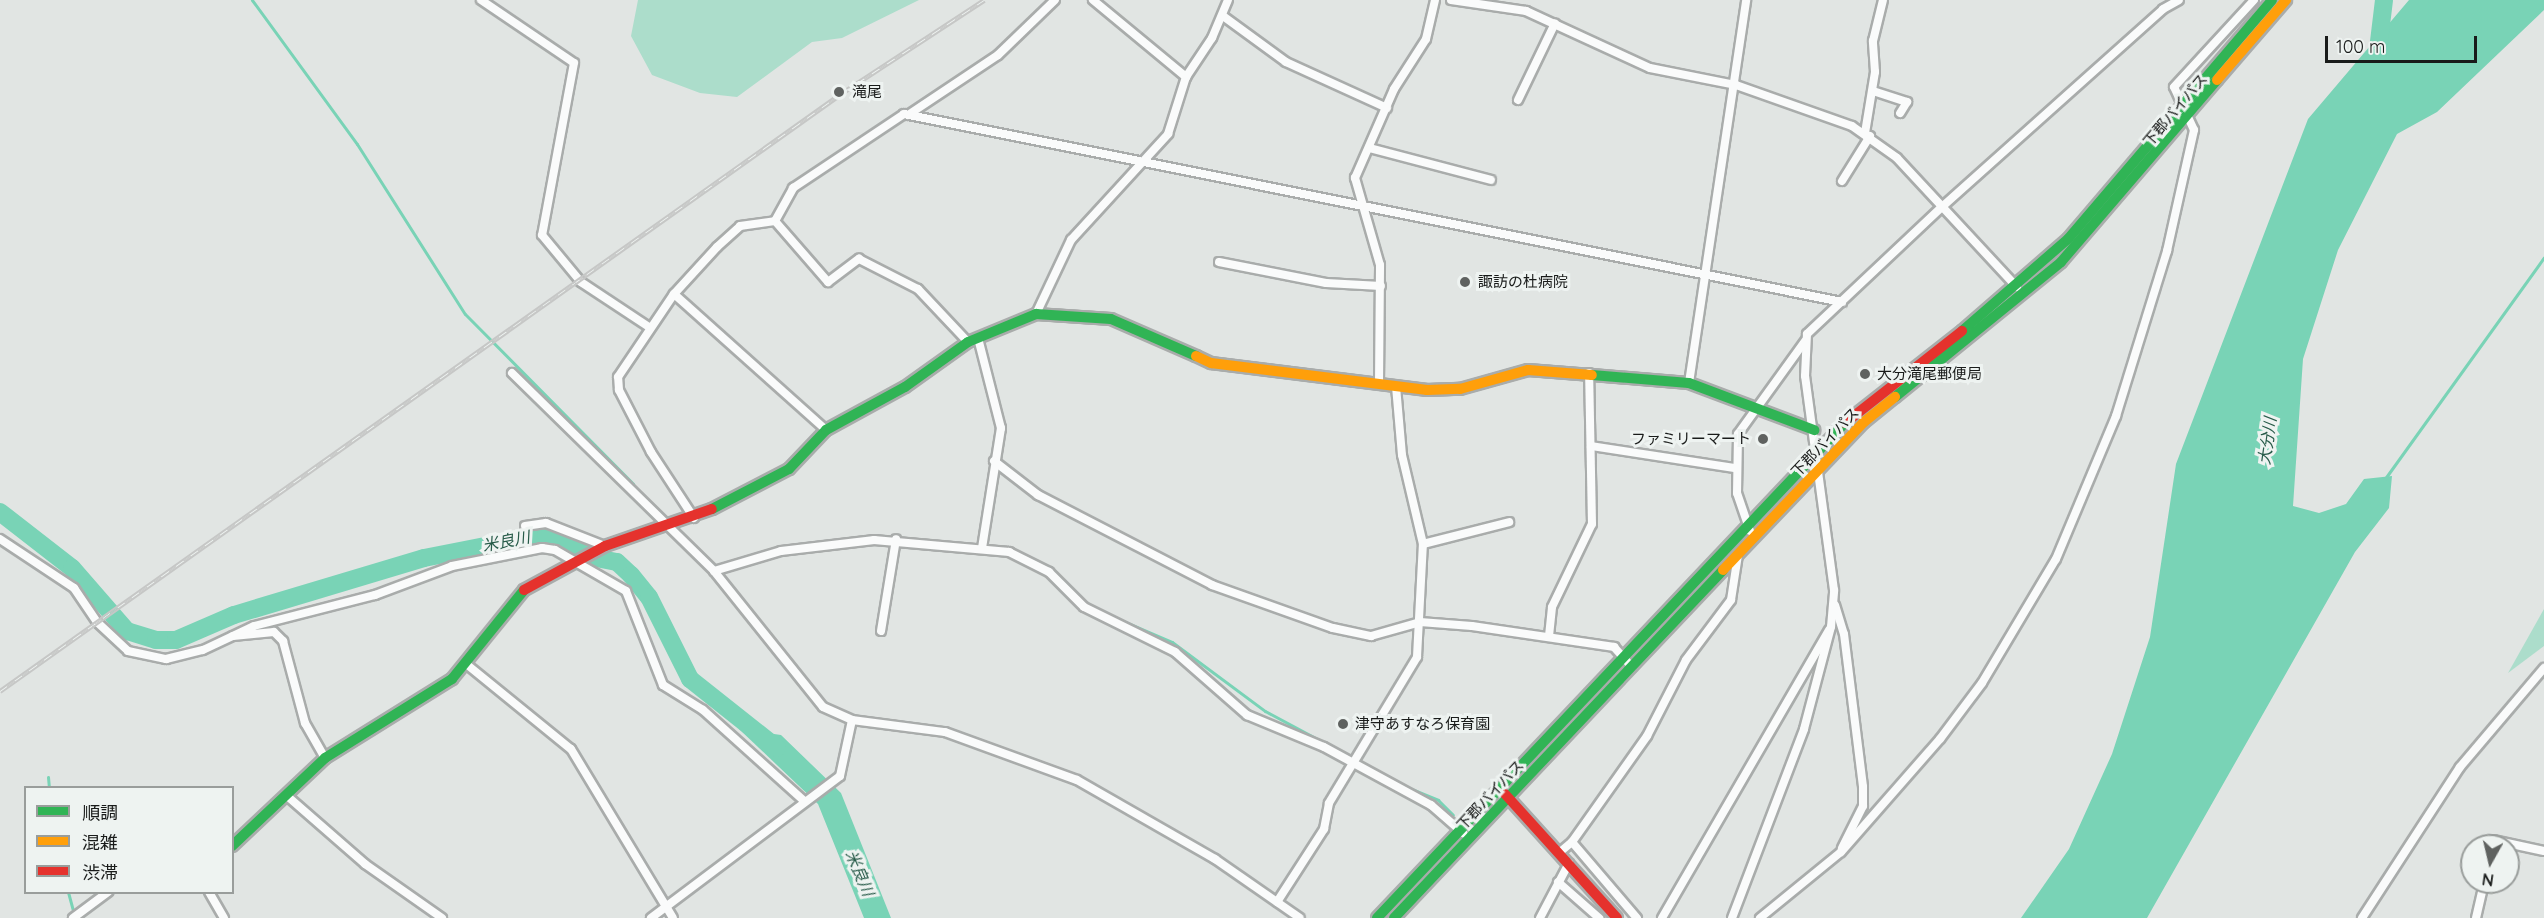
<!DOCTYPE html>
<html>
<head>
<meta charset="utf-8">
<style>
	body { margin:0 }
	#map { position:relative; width:2544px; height:918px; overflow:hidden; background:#e1e5e3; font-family:Quicksand,"Noto Sans JP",sans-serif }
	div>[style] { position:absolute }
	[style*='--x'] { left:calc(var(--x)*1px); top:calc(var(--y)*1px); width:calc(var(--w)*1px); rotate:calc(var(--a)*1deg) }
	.green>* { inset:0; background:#acddcb }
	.water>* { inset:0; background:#79d3b6 }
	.stream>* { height:3px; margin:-1.5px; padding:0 1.5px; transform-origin:1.5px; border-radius:1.5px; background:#79d3b6 }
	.river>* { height:18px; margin:-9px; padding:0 9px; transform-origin:9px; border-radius:9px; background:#79d3b6 }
	.roads { filter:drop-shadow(2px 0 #a9acab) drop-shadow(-2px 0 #a9acab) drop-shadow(0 2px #a9acab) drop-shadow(0 -2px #a9acab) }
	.street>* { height:8px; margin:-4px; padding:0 4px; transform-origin:4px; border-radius:4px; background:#fafbfb }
	.fast>* { height:10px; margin:-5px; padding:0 5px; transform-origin:5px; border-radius:5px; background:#30b455 }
	.slow>* { height:10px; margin:-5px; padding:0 5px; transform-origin:5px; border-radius:5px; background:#ff9f0a }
	.jam>* { height:10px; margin:-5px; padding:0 5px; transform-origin:5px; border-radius:5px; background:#e5322d }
	.rail>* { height:5px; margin-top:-2.5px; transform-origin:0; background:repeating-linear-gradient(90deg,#eef3f1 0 9px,#c6c7c6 0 18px); box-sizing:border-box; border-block:2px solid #c6c7c6 }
	.dots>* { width:16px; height:16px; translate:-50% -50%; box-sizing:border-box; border:3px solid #eef3f1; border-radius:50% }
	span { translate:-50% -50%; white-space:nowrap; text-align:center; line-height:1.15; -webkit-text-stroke:6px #eef3f1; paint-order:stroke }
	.poi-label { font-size:15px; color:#191b1a }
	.left { translate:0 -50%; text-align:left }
	.right { translate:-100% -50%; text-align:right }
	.street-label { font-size:15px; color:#191b1a }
	.water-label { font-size:16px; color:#275b49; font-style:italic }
	.legend { position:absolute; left:24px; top:786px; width:210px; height:108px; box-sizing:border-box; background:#eef3f1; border:2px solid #999d9b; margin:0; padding:8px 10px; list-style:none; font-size:18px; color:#191b1a }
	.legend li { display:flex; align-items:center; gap:12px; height:30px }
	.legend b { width:30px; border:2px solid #999d9b }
	.north { position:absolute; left:2460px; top:834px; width:60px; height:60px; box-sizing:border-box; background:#eef3f1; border:2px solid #999d9b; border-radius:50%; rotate:188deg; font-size:16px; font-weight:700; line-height:24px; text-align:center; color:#191b1a }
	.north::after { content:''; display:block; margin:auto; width:21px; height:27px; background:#5f6260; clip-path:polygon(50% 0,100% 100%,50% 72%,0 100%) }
	.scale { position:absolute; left:2325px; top:36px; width:152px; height:27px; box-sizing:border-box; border:3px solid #191b1a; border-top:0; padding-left:8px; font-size:18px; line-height:21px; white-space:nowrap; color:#191b1a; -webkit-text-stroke:4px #eef3f1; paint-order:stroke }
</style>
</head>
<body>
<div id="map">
	<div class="green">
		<i style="clip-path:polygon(638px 0,919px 0,842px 38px,812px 42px,737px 97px,700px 93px,652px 75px,631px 36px)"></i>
		<i style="clip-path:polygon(2544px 609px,2544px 646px,2508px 673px)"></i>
	</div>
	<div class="water">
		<i style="clip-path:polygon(2409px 0,2544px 0,2544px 10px,2437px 112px,2397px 134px,2338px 250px,2303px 359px,2293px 506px,2319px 513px,2346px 504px,2364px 479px,2392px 476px,2389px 508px,2355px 552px,2147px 918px,2021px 918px,2069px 849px,2112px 754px,2150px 637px,2176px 464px,2308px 119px)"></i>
		<i style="clip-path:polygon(739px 729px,781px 735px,841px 793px,891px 918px,864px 918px,818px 804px)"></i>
	</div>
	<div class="stream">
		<i style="--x:252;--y:0;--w:178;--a:53.9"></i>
		<i style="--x:357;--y:144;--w:201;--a:57.6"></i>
		<i style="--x:465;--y:314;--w:239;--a:45.3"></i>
		<i style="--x:2384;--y:480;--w:274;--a:-54.3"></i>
		<i style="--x:1087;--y:603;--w:22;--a:30"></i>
		<i style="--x:1118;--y:619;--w:59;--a:23.1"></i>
		<i style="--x:1172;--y:642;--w:116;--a:36.6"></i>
		<i style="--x:1265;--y:711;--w:142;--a:28.2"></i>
		<i style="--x:48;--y:777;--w:11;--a:85"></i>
		<i style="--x:1404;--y:786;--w:37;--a:22"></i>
		<i style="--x:1438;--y:800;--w:21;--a:45"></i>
		<i style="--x:68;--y:892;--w:23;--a:75"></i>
	</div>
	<div class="river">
		<i style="--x:2377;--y:58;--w:58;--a:-83.1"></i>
		<i style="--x:0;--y:512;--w:91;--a:37.9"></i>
		<i style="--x:72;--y:568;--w:84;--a:48.9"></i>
		<i style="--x:127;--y:631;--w:30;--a:17"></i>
		<i style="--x:156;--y:640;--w:20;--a:0"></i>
		<i style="--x:176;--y:640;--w:63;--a:-23.3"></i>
		<i style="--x:234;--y:615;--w:198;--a:-16.7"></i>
		<i style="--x:424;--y:558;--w:124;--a:-11.1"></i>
		<i style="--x:546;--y:534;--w:51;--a:27.1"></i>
		<i style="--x:591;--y:557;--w:26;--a:11"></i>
		<i style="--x:617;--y:562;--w:19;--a:43"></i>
		<i style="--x:631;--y:575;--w:28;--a:51"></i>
		<i style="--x:649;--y:597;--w:92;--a:63.4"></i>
		<i style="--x:690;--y:679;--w:111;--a:38.4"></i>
	</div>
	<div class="roads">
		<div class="street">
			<i style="--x:481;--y:0;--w:112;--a:34.1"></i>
			<i style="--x:574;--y:63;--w:175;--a:100.5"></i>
			<i style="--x:542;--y:235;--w:61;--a:50.3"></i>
			<i style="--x:581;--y:282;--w:82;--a:33.5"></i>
			<i style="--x:1093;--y:0;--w:121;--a:39.6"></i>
			<i style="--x:1451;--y:0;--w:76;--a:8.3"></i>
			<i style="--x:1526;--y:11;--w:136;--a:24.7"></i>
			<i style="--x:1650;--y:68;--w:88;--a:11.2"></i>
			<i style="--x:1736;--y:85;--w:123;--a:19.5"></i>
			<i style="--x:1852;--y:126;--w:55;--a:35.4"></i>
			<i style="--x:1897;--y:158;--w:176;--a:47.1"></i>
			<i style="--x:1223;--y:16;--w:78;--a:36.1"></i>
			<i style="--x:1286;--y:62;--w:111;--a:24.5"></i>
			<i style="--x:1873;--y:91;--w:36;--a:18"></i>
			<i style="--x:1907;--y:102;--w:13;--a:122"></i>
			<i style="--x:1518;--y:100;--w:85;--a:-64.3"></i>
			<i style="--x:908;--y:115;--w:108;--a:-33.7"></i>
			<i style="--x:998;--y:55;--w:79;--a:-44"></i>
			<i style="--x:1865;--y:133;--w:62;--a:-80.7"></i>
			<i style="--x:1875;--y:72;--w:31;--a:-94"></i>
			<i style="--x:1873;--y:41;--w:42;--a:-76.3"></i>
			<i style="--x:1369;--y:148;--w:126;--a:14.7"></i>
			<i style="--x:1842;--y:181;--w:53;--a:-58.1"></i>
			<i style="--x:775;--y:221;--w:81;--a:49"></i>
			<i style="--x:828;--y:282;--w:39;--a:-37"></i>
			<i style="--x:859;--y:259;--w:66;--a:27"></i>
			<i style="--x:918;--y:289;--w:73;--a:46.7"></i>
			<i style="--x:1219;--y:262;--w:109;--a:11.1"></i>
			<i style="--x:1326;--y:283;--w:55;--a:3.1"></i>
			<i style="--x:674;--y:294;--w:204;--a:41.8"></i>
			<i style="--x:1036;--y:314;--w:82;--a:-64.7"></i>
			<i style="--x:1071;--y:240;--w:144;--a:-47.5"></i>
			<i style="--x:1168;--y:134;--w:60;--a:-72.5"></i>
			<i style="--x:1186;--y:77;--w:47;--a:-56.3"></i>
			<i style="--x:1212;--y:38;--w:41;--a:-67.2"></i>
			<i style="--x:978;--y:338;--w:93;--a:75.7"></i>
			<i style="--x:1001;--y:428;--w:121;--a:99"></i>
			<i style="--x:512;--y:373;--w:283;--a:44.4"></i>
			<i style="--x:714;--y:571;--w:174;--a:51.3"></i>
			<i style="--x:823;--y:707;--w:32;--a:24"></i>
			<i style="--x:852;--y:720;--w:94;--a:7.4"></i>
			<i style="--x:945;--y:732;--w:140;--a:20"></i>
			<i style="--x:1077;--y:780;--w:159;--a:29.8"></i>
			<i style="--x:1215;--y:859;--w:103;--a:34.8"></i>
			<i style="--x:1379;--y:383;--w:118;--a:-89.5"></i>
			<i style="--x:1380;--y:265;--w:91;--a:-106"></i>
			<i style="--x:1355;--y:178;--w:97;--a:-66.3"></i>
			<i style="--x:1394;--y:89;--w:59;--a:-57.4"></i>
			<i style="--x:1426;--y:39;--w:40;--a:-77"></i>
			<i style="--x:1689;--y:383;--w:387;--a:-81.5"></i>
			<i style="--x:1591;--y:446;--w:146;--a:8.7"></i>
			<i style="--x:994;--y:461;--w:56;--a:37.7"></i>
			<i style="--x:1038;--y:495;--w:196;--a:27.3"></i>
			<i style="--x:1212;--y:585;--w:128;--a:19.6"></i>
			<i style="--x:1333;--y:628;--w:39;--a:12"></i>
			<i style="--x:1371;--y:636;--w:51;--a:-15.9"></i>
			<i style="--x:1420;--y:622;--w:52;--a:4.4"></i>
			<i style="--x:1472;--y:626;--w:144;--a:8.4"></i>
			<i style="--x:1614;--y:647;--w:27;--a:48"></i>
			<i style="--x:694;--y:518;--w:79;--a:-123.1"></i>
			<i style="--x:651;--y:452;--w:70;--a:-117.3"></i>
			<i style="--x:619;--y:390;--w:13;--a:-94"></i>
			<i style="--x:618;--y:377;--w:100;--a:-56"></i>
			<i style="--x:674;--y:294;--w:64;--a:-47.5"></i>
			<i style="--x:717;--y:247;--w:31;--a:-42"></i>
			<i style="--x:740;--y:226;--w:35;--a:-8"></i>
			<i style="--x:775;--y:221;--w:38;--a:-61"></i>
			<i style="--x:793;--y:188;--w:133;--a:-33.7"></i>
			<i style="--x:904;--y:114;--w:957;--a:11.33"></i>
			<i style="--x:525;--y:526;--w:21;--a:-8"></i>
			<i style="--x:546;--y:523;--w:63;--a:21.3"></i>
			<i style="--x:1750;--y:531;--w:40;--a:-108.9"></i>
			<i style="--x:1737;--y:493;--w:59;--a:-89"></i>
			<i style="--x:1738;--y:434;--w:115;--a:-54.2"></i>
			<i style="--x:0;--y:539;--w:89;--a:33.5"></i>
			<i style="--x:74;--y:588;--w:41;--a:55.9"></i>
			<i style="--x:97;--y:622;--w:42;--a:43.1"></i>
			<i style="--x:128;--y:651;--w:39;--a:12"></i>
			<i style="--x:166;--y:659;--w:38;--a:-14"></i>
			<i style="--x:203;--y:650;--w:56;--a:-25.2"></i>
			<i style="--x:254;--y:626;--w:125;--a:-14.4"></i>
			<i style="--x:375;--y:595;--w:82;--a:-20.6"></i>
			<i style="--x:452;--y:566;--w:92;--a:-11.3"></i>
			<i style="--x:542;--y:548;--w:13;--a:9"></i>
			<i style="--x:555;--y:550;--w:82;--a:30"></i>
			<i style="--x:626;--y:591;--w:101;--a:68.5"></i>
			<i style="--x:663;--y:685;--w:47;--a:32"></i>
			<i style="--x:703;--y:710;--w:137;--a:42"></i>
			<i style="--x:1423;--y:544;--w:89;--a:-14.3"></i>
			<i style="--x:714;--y:571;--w:70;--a:-16.6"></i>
			<i style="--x:781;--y:551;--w:94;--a:-6.7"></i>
			<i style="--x:874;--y:540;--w:136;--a:5.1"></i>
			<i style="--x:1009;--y:552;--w:45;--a:26.6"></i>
			<i style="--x:1049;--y:572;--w:49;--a:45"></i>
			<i style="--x:1084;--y:607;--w:102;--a:26.3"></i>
			<i style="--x:1175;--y:652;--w:96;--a:41.2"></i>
			<i style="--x:1247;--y:715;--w:83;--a:22.6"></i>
			<i style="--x:1324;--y:747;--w:122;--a:28.5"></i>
			<i style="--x:1431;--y:805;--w:43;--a:41.2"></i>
			<i style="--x:1835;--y:605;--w:30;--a:73"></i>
			<i style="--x:1844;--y:634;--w:154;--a:82.9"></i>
			<i style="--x:1863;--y:787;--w:19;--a:90"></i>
			<i style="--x:1863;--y:806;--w:47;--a:116.6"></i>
			<i style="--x:881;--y:631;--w:93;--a:-80.7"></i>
			<i style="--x:233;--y:636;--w:41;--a:-5.6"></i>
			<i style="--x:274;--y:632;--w:13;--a:45"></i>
			<i style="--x:283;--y:641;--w:85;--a:75"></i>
			<i style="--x:305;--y:723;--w:40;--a:60.3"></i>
			<i style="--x:1549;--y:636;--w:29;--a:-84"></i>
			<i style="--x:1552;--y:607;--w:92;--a:-64.3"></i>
			<i style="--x:1592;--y:524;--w:151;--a:-91.1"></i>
			<i style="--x:465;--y:663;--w:136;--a:39.1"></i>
			<i style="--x:571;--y:749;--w:197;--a:58.9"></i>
			<i style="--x:286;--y:795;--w:105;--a:41.1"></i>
			<i style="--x:365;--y:864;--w:94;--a:35"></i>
			<i style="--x:1572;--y:842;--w:130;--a:-54.7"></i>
			<i style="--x:1647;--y:736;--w:85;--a:-62.8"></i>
			<i style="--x:1686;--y:660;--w:75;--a:-53.1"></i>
			<i style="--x:1731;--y:600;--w:46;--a:-81.2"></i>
			<i style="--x:2492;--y:846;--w:6;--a:-81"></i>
			<i style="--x:2493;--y:840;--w:52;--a:12.2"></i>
			<i style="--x:1560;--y:852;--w:16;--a:-40"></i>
			<i style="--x:1572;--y:842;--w:100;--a:49.5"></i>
			<i style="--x:1558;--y:882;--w:55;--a:41.3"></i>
			<i style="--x:209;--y:892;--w:30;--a:60"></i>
			<i style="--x:1277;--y:902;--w:87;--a:-57.2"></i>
			<i style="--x:1324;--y:829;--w:26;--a:-79"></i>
			<i style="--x:1329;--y:803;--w:170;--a:-58.9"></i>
			<i style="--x:1417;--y:657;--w:113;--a:-87"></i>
			<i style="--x:1423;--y:544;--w:91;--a:-103.3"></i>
			<i style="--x:1402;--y:455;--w:69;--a:-95"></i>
			<i style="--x:73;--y:918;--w:44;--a:-36.6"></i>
			<i style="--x:651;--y:918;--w:236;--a:-36.9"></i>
			<i style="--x:840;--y:776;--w:57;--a:-77.9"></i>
			<i style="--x:1540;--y:918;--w:62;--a:-62.2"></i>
			<i style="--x:1662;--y:918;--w:333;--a:-59.9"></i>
			<i style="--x:1732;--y:918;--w:202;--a:-69.1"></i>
			<i style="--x:1804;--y:729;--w:106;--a:-75.2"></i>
			<i style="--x:1831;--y:627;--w:37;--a:-85"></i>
			<i style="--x:1834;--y:590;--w:216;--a:-97.7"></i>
			<i style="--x:1805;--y:376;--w:42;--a:-87.3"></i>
			<i style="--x:1807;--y:334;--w:187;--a:-43.3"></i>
			<i style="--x:1943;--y:206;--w:295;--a:-41.8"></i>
			<i style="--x:2163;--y:9;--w:18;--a:-29"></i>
			<i style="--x:1760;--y:918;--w:104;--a:-39.2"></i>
			<i style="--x:1841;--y:852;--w:150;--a:-48.8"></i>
			<i style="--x:1940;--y:739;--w:70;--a:-53.1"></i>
			<i style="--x:1982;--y:683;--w:144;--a:-59.2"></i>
			<i style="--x:2056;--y:559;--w:155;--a:-67.2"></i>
			<i style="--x:2116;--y:416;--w:173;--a:-72.8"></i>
			<i style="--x:2167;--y:251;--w:124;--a:-77.4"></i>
			<i style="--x:2194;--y:130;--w:47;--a:-114.9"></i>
			<i style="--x:2174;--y:87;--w:118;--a:-47.4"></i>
			<i style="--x:2362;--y:918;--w:180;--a:-57"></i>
			<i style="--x:2460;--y:767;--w:130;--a:-49.7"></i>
			<i style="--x:2476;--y:918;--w:37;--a:-77"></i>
		</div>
		<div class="fast">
			<i style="--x:1962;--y:331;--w:140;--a:-41"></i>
			<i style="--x:2068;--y:239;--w:314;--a:-49.5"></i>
			<i style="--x:1592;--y:375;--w:97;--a:4.7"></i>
			<i style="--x:1689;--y:383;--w:134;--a:20.6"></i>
			<i style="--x:1895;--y:397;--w:214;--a:-39.1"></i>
			<i style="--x:2061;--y:262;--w:240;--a:-49.4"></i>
			<i style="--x:712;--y:509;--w:87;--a:-27.5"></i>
			<i style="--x:789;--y:469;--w:54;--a:-46.5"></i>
			<i style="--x:826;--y:430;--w:90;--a:-28.6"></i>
			<i style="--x:905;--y:387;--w:77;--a:-35.5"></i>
			<i style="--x:968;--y:342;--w:74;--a:-22.4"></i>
			<i style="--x:1036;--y:314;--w:75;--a:3.8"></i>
			<i style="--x:1111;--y:319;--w:93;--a:23.5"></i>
			<i style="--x:232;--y:846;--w:128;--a:-43.4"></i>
			<i style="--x:325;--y:758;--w:150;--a:-31.9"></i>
			<i style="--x:452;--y:679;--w:114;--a:-51"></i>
			<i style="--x:1377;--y:918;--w:681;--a:-46.61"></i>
			<i style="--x:1394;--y:918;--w:479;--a:-46.6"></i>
		</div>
		<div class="slow">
			<i style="--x:2217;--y:80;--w:106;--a:-49.2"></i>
			<i style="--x:1196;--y:356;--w:17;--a:25"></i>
			<i style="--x:1211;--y:363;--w:218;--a:7.1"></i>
			<i style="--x:1427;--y:390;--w:33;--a:-2"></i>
			<i style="--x:1460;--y:389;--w:71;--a:-15.6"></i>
			<i style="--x:1528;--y:370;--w:64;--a:4.5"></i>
			<i style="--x:1723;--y:570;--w:204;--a:-46.4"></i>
			<i style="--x:1864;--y:422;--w:40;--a:-39"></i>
		</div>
		<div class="jam">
			<i style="--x:1845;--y:423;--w:149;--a:-38.2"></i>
			<i style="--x:524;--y:590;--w:92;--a:-28.5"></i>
			<i style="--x:605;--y:546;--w:113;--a:-19.1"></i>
			<i style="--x:1505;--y:794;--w:167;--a:47.9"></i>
		</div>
	</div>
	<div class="rail">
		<i style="--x:0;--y:691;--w:1033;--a:-35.38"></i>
		<i style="--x:842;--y:93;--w:170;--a:-33.2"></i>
	</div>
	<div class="dots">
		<i style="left:839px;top:92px;background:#5f6260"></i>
		<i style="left:1465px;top:282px;background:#5f6260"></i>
		<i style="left:1865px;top:374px;background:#5f6260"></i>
		<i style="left:1763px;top:439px;background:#5f6260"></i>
		<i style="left:1343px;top:724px;background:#5f6260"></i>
	</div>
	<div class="poi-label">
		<span class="left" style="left:852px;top:92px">滝尾</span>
		<span class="left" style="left:1478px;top:282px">諏訪の杜病院</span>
		<span class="left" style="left:1877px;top:374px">大分滝尾郵便局</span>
		<span class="right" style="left:1751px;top:439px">ファミリーマート</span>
		<span class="left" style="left:1355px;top:724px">津守あすなろ保育園</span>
	</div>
	<div class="street-label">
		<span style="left:2175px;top:110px;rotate:-50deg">下郡バイパス</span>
		<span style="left:1825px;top:442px;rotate:-46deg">下郡バイパス</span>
		<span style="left:1490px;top:795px;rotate:-47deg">下郡バイパス</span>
	</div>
	<div class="water-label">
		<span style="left:2267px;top:441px;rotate:-82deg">大分川</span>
		<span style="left:506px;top:541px;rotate:-11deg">米良川</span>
		<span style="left:860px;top:873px;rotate:67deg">米良川</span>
	</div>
	<ul class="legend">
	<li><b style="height:8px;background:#30b455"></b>順調</li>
	<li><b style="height:8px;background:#ff9f0a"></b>混雑</li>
	<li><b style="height:8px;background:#e5322d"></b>渋滞</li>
	</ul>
	<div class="north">N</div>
	<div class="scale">100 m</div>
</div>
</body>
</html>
